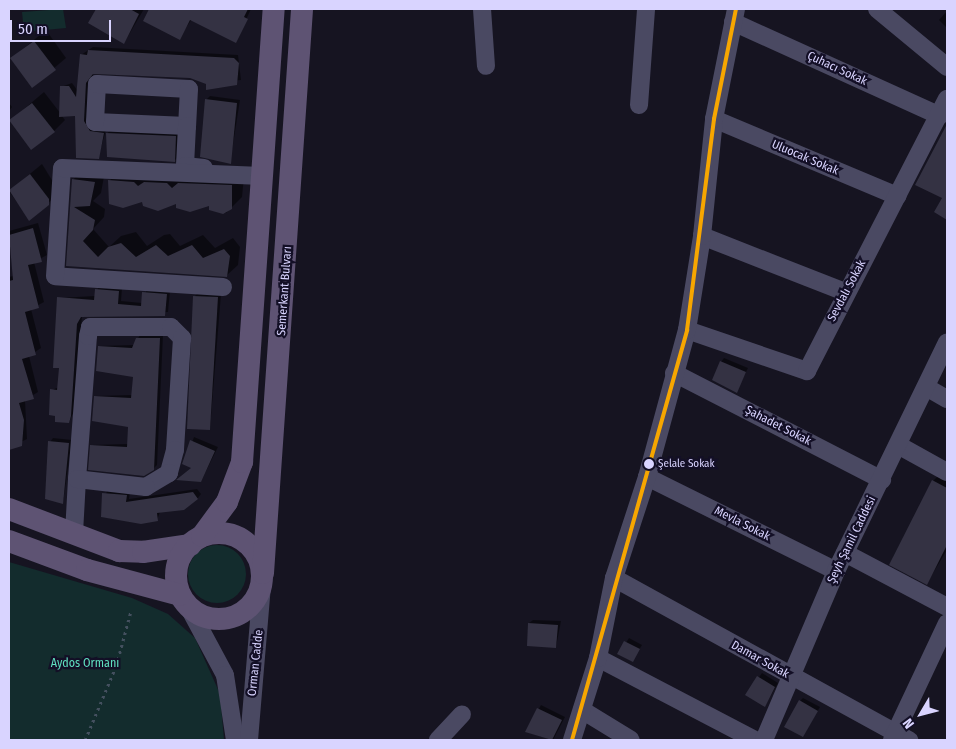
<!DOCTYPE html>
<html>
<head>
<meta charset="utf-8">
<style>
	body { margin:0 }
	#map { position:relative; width:956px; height:749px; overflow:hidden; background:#161421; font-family:"Fira Sans Condensed",sans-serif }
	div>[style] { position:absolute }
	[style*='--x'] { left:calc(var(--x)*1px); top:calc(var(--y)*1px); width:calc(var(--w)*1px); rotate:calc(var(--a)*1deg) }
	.green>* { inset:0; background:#132c2d }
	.round { border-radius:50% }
	.shadow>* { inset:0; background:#0007 }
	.building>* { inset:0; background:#343243 }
	.path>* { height:2.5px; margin-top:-1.25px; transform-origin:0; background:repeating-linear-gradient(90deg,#44505f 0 2.5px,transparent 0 6.5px) }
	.minor>* { height:18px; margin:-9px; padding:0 9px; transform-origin:9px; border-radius:9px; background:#4a4962 }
	.major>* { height:22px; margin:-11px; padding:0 11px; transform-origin:11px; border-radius:11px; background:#5e5373 }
	.major>.ring { margin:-11px; padding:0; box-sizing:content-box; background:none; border:22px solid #5e5373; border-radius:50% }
	.bus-1>* { height:4px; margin:-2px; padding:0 2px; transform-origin:2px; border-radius:2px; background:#f7a600 }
	.dots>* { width:14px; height:14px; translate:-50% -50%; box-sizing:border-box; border:2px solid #130f26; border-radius:50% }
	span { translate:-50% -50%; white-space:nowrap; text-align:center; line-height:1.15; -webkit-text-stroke:4.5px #130f26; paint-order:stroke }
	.bus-label { font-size:11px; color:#d9d4ff }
	.left { translate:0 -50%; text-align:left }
	.street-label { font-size:12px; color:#d9d4ff }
	.park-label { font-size:12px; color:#5fe0c0 }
	.frame { position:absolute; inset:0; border:10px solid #d9d4ff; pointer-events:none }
	.north { position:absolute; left:896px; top:689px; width:50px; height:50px; -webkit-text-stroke:4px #130f26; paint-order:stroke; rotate:233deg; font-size:14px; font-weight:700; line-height:20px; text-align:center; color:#d9d4ff }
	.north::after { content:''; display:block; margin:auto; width:18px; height:22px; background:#d9d4ff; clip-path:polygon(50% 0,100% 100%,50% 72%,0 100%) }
	.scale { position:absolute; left:10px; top:20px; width:101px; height:22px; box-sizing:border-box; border:2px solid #d9d4ff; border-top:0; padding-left:6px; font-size:15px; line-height:18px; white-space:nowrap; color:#d9d4ff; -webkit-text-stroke:4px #130f26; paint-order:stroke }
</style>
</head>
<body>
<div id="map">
	<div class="green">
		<i style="clip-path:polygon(63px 9px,66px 28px,24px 32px,22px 12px)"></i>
		<i class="round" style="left:188px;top:545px;width:58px;height:58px"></i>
		<i style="clip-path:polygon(9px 562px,132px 598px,168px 614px,195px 638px,220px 694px,224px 740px,9px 740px)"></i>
	</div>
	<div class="shadow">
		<i style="clip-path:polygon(97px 9px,144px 9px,124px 43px,90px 23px)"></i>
		<i style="clip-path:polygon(150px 9px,251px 9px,236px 41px,192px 19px,179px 38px,144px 21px)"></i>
		<i style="clip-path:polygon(947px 11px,947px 28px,939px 20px)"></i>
		<i style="clip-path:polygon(46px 30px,66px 58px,33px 86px,12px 58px)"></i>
		<i style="clip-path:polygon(93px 47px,238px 55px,241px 80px,207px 83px,190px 77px,93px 74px,87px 118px,106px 130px,98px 158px,76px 115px,62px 116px,65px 120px,54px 131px,11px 120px,44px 92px,61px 114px,61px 87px,72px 83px,78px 91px,81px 55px)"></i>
		<i style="clip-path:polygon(210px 96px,240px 100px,230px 163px,206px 100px)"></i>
		<i style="clip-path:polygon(9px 103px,12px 107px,9px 111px)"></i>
		<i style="clip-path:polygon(947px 126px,947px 219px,936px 212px,944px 198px,916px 184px)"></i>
		<i style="clip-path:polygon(110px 130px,179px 133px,178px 157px,174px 161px,107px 134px)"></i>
		<i style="clip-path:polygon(42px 164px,60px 193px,29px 219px,9px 191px)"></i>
		<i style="clip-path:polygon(84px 168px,105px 171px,101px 193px,93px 201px,105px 209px,104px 217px,93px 229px,109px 247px,121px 236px,136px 232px,147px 246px,164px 235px,170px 234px,180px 246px,203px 235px,215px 248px,233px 238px,240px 247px,238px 265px,226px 276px,68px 265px,73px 180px)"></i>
		<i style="clip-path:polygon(121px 170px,244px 177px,242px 197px,226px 213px,210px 209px,210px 204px,144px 200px,109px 181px)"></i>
		<i style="clip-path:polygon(38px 223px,47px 255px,34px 262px,44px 302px,31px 309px,41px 348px,29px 356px,38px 392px,25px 400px,27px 439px,9px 448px,9px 277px,13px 276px,9px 231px)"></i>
		<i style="clip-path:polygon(99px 286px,122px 288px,121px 301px,142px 303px,147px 289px,170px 291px,168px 312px,82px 316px,74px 411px,69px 422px,52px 390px,59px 387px,60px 367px,58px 298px,95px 296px)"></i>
		<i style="clip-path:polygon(198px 293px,221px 294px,210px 429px,195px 296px)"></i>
		<i style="clip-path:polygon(140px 335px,163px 335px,157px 465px,153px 469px,92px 445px,128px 444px,130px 426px,95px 396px,132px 395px,134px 376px,99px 346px,134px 345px)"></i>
		<i style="clip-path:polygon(724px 358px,748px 368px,736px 392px,721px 362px)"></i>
		<i style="clip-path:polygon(194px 437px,218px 447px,201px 481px,193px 468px,184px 464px)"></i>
		<i style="clip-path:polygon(53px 438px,72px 440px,63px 502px,50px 442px)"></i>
		<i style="clip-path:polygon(941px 473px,947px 476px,947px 550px,927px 583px,933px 481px)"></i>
		<i style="clip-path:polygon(197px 489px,201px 494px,198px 498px,184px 509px,160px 512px,157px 520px,141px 523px,102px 517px,107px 490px,130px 492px,129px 499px)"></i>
		<i style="clip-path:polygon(533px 620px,561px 621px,556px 647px,529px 623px)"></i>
		<i style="clip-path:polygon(629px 638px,642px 645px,632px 661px,619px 654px)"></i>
		<i style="clip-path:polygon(762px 673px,778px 683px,765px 706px,747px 694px)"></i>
		<i style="clip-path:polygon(803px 698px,820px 707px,803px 736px,800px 701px)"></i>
		<i style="clip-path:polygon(541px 705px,565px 717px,553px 740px,526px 732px)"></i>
	</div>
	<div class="building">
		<i style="clip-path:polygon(96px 9px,130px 9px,139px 14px,124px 44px,88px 23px)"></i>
		<i style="clip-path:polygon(149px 9px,248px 9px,244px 17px,248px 19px,236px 43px,190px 20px,180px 40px,143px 21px)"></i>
		<i style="clip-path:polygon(34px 41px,56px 70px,32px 88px,10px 58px)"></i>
		<i style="clip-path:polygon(88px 50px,234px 58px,239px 63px,237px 85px,206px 90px,206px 84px,190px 78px,93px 74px,86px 83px,84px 121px,90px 131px,104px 133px,99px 159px,76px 158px,75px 116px,59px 117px,60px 86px,69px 86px,76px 97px,80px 54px,87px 55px)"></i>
		<i style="clip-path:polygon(205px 99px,237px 103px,231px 164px,200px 157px)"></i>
		<i style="clip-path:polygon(32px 103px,55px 132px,31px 150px,9px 120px)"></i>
		<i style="clip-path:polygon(947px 124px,947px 220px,934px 212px,942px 198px,915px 185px)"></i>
		<i style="clip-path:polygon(106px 133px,176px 136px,175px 162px,107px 157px)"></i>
		<i style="clip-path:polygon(30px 174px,49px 199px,49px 205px,29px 221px,9px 190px)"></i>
		<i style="clip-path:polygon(72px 179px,95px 182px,90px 206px,74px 207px,95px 220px,93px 230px,83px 241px,98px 257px,108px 247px,121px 243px,136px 257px,156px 245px,168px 256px,192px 245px,203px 258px,224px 249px,230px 256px,227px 277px,66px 266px)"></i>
		<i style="clip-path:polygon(108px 180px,134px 182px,138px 186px,144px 182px,167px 183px,172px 188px,178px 183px,232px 185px,232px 209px,223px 214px,209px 210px,209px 206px,190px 212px,176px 208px,176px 204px,158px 211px,143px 206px,142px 202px,123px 208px,109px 204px)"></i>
		<i style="clip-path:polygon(33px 228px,42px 262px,28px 265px,39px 308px,25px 312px,36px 355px,22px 359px,34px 399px,19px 403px,24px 420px,22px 446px,9px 450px,9px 281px,13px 280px,9px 235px)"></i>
		<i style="clip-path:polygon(95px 289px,119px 291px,118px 304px,141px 306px,142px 292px,167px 294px,165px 316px,81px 317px,77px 324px,71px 416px,69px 423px,55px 422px,55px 416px,49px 415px,50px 389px,57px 390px,59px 368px,53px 368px,57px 297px,94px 300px)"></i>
		<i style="clip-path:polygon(193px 296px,218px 297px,210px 430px,187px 429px)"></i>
		<i style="clip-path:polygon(136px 338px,160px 338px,154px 470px,144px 476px,88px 470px,90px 445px,127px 447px,128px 427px,92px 421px,94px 396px,131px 398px,133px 377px,96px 371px,98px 346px,132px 348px)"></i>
		<i style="clip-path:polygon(720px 361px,746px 372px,737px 393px,712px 380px)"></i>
		<i style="clip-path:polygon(190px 440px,215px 451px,201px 482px,176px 480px,191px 468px,182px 464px)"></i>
		<i style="clip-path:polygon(48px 441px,69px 443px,63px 504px,45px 499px)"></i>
		<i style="clip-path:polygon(932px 480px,947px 488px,947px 545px,927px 585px,889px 565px)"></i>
		<i style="clip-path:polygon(193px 492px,198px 499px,184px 510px,157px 513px,158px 521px,141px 524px,101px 517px,102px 493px,127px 495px,126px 502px)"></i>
		<i style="clip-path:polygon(528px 623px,558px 625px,556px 648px,527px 646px)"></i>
		<i style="clip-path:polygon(624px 641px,640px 649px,633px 662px,617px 654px)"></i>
		<i style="clip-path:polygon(757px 676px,775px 687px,765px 707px,745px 695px)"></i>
		<i style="clip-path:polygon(799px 700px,818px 711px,803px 737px,784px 727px)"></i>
		<i style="clip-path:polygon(537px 708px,562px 720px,552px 740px,525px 732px)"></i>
	</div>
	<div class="path">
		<i style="--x:85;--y:740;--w:80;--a:-67.3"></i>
		<i style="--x:116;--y:666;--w:58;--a:-75"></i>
	</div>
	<div class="minor">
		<i style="--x:482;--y:9;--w:57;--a:86"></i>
		<i style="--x:877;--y:9;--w:91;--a:39.6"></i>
		<i style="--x:733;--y:22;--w:227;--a:24.4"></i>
		<i style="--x:639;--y:105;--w:96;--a:-85.8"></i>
		<i style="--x:714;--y:119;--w:199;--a:22.8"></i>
		<i style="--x:187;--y:126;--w:92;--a:-177.5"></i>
		<i style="--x:95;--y:122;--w:38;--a:-87"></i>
		<i style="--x:97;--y:84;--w:92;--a:3.1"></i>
		<i style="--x:189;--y:89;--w:37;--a:93"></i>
		<i style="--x:187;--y:126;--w:40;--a:92.9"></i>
		<i style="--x:185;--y:166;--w:19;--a:6"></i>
		<i style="--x:702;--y:236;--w:154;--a:21.4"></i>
		<i style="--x:223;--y:287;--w:168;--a:-176.3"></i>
		<i style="--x:55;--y:276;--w:108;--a:-86.3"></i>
		<i style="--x:62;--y:168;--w:200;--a:2.3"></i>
		<i style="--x:687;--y:330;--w:127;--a:18.9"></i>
		<i style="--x:807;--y:371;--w:306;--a:-62.8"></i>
		<i style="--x:674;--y:373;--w:234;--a:27.2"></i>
		<i style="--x:926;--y:387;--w:24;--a:30"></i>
		<i style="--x:898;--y:445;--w:56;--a:28.9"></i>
		<i style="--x:647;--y:477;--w:211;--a:26.4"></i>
		<i style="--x:74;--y:533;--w:54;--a:-86.8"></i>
		<i style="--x:77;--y:479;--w:143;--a:-85.6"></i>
		<i style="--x:88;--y:336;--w:9;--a:-77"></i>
		<i style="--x:90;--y:327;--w:81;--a:0"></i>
		<i style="--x:171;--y:327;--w:16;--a:45"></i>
		<i style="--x:182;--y:338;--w:112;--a:93.6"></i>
		<i style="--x:175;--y:450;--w:24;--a:105"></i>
		<i style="--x:169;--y:473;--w:27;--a:149"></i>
		<i style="--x:146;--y:487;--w:69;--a:-173.4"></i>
		<i style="--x:845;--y:553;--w:115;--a:27.9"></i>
		<i style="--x:614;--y:578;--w:337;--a:28.8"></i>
		<i style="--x:188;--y:606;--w:78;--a:61.8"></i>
		<i style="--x:225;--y:675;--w:66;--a:81.3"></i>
		<i style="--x:598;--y:658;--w:177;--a:27.6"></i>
		<i style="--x:582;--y:710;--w:57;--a:31.5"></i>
		<i style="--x:249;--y:740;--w:155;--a:-85.2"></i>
		<i style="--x:438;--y:740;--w:35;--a:-47"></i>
		<i style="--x:572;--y:740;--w:86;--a:-72.4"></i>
		<i style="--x:598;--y:658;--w:82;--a:-78.7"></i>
		<i style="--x:614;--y:578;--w:106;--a:-71.9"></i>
		<i style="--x:647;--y:477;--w:152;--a:-74.8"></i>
		<i style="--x:687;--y:330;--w:95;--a:-80.9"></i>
		<i style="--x:702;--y:236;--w:118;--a:-84.1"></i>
		<i style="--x:714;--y:119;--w:112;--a:-78.7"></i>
		<i style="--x:764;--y:740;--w:184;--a:-66.9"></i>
		<i style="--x:836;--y:571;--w:254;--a:-64.1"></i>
		<i style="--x:892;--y:740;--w:129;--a:-64.8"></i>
	</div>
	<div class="major">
		<i style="--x:9;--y:509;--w:118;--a:20.9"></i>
		<i style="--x:119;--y:551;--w:24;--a:2"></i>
		<i style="--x:143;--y:552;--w:48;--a:-8.5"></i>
		<i class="ring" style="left:176px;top:533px;width:64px;height:64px"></i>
		<i style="--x:202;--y:536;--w:42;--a:-53.7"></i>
		<i style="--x:227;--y:502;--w:43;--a:-69.4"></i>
		<i style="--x:242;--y:462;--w:454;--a:-86"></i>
		<i style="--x:9;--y:541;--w:83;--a:20.4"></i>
		<i style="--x:87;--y:570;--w:96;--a:15"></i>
		<i style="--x:263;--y:573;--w:565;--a:-86.04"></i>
	</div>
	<div class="bus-1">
		<i style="--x:572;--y:740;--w:426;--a:-74.3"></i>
		<i style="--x:687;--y:330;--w:213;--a:-82.7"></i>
		<i style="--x:714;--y:119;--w:112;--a:-78.7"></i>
	</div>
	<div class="dots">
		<i style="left:649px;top:464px;background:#d9d4ff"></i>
	</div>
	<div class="bus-label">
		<span class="left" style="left:658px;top:464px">Şelale Sokak</span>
	</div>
	<div class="street-label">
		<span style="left:837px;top:69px;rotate:25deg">Çuhacı Sokak</span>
		<span style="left:805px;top:158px;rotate:23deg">Uluocak Sokak</span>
		<span style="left:285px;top:291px;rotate:-86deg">Semerkant Bulvarı</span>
		<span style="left:847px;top:291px;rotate:-62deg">Sevdalı Sokak</span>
		<span style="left:778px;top:426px;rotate:27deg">Şahadet Sokak</span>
		<span style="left:742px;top:524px;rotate:27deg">Mevla Sokak</span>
		<span style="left:852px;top:540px;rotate:-64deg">Şeyh Şamil Caddesi</span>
		<span style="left:760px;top:660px;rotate:29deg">Damar Sokak</span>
		<span style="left:256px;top:663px;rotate:-84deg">Orman Cadde</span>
	</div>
	<div class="park-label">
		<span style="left:85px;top:664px">Aydos Ormanı</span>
	</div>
	<div class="frame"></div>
	<div class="north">N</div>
	<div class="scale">50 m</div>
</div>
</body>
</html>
